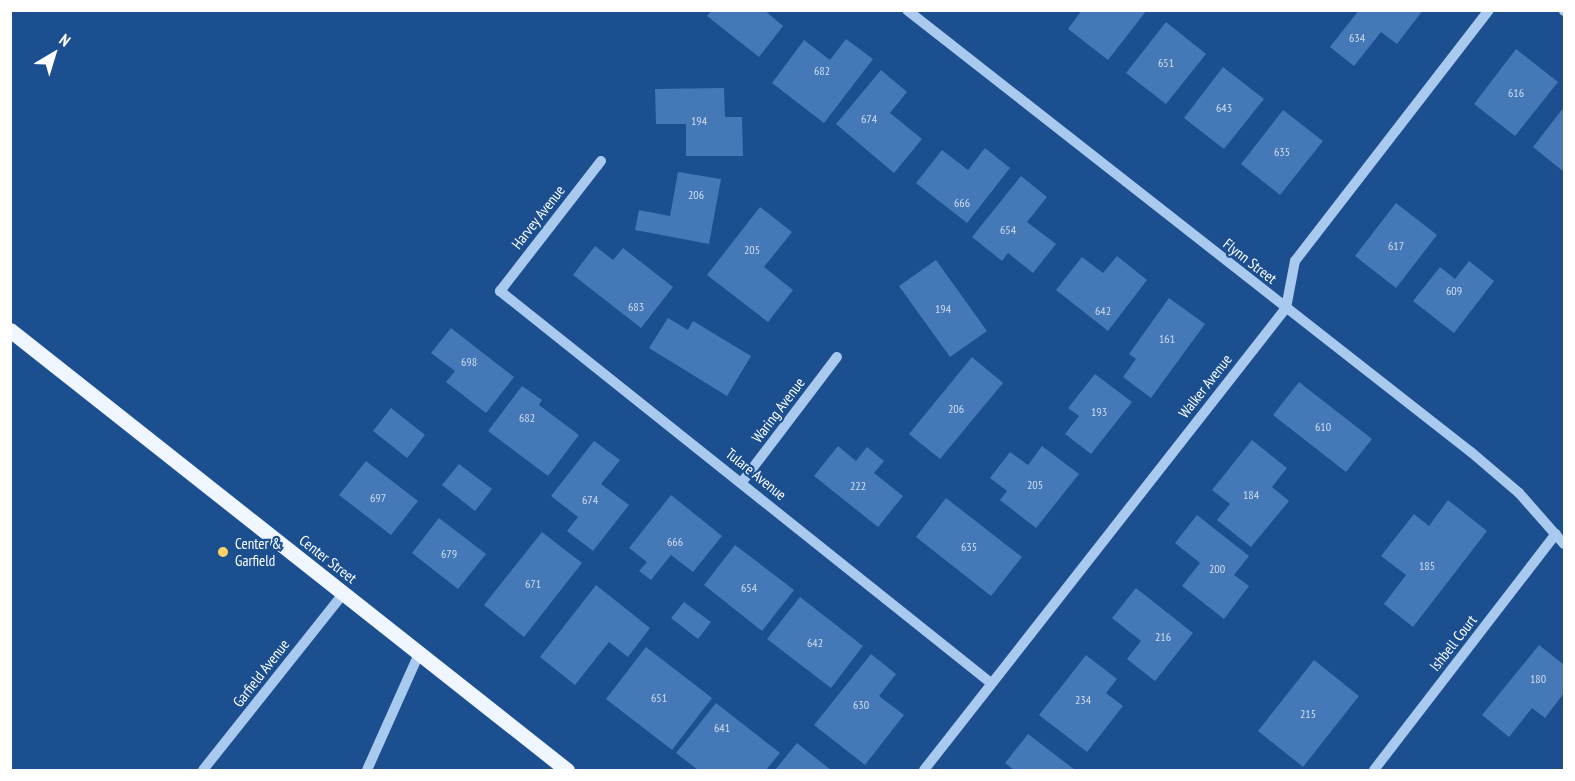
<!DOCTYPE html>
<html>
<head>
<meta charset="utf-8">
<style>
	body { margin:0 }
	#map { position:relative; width:1575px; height:781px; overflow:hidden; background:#1b4f8f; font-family:"PT Sans Narrow",sans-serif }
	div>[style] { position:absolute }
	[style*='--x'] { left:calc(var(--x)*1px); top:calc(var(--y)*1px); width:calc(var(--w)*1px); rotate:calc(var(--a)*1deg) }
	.building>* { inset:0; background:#4478b7 }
	.minor>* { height:10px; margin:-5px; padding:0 5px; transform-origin:5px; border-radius:5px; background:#a9c9ee }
	.major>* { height:15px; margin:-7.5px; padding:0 7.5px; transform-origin:7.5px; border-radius:7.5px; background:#f0f6ff }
	.dots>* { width:16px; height:16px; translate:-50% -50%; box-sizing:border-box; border:3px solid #1b4f8f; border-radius:50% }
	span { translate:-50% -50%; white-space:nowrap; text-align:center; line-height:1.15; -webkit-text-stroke:4.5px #1b4f8f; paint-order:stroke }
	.number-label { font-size:12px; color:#d0dded }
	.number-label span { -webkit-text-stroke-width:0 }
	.street-label { font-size:15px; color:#fff }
	.poi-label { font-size:15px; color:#fff }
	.left { translate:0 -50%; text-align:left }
	.frame { position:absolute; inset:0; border:12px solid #fff; pointer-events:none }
	.north { position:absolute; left:24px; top:24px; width:60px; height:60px; -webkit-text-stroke:4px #1b4f8f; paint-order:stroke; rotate:38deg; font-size:16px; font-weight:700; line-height:24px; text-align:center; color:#fff }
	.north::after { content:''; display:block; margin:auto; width:21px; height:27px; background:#fff; clip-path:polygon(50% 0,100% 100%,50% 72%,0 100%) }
</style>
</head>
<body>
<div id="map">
	<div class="building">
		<i style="clip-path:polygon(712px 10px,764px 10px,783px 26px,759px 57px,707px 16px)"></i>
		<i style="clip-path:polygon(1082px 10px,1147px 10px,1108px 60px,1068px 29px)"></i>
		<i style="clip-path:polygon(1359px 10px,1423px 10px,1397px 44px,1381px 32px,1354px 66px,1330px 47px)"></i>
		<i style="clip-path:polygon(1166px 22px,1206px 54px,1166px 104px,1126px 73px)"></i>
		<i style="clip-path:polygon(846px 39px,873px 59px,824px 123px,772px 83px,804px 40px,830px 60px)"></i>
		<i style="clip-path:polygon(1516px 49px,1558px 82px,1515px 136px,1474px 104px)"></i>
		<i style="clip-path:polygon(1223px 67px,1264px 99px,1224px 149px,1184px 118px)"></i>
		<i style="clip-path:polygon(881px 70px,907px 92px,890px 113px,922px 139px,894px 173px,836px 124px)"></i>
		<i style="clip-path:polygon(724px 88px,725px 117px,742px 117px,743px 156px,686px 156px,686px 124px,656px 124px,655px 89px)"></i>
		<i style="clip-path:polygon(1564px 107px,1564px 172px,1533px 147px)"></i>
		<i style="clip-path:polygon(1283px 110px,1323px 141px,1280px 195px,1241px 164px)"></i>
		<i style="clip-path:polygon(985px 148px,1010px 168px,967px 223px,916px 183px,942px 150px,968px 170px)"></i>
		<i style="clip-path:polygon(678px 172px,721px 179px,709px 244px,635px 230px,639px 210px,670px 216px)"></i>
		<i style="clip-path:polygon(1021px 176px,1047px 197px,1027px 222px,1056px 244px,1033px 273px,1008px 253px,1002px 261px,972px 237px)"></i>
		<i style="clip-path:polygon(1396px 203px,1437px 235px,1396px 288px,1355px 256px)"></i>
		<i style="clip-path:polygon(760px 207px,792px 232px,764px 267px,793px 290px,768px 322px,707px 275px)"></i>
		<i style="clip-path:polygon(595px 246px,613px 260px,623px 248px,673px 287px,641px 328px,573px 275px)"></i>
		<i style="clip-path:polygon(1117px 256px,1147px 280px,1108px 331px,1056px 290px,1082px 257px,1103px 273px)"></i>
		<i style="clip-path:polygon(936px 260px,987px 331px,950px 357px,899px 286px)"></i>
		<i style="clip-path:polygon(1469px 261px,1494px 281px,1454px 333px,1413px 301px,1440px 267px,1455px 279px)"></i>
		<i style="clip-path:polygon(1169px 298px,1205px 324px,1151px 398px,1123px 377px,1136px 359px,1129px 354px)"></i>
		<i style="clip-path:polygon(668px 318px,688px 330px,693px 321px,751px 356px,727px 396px,649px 348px)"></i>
		<i style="clip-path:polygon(451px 328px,514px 377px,486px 413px,446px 382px,455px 371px,431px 353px)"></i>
		<i style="clip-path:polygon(972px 357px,1003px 383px,940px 459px,909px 434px)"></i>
		<i style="clip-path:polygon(1095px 374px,1132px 402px,1091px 454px,1065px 434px,1079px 416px,1068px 408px)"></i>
		<i style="clip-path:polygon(1299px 382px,1372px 439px,1346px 472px,1273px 415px)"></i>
		<i style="clip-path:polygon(522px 386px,542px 400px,539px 405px,579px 435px,548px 476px,488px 431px)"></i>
		<i style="clip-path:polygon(391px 408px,425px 435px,407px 458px,373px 431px)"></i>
		<i style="clip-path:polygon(1252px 440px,1287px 468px,1272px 487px,1289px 501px,1251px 547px,1217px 520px,1230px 504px,1212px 490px)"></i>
		<i style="clip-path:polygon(594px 441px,620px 460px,601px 484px,629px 505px,593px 551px,567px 531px,578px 517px,551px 496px)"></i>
		<i style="clip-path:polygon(838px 446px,856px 461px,867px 447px,884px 461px,874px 473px,903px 496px,878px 527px,814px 476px)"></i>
		<i style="clip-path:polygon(1042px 446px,1079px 474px,1036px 528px,1000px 500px,1007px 491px,990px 478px,1010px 452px,1028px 465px)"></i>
		<i style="clip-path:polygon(366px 461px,418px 501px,391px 535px,339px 495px)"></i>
		<i style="clip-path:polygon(459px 464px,492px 489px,475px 511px,442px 485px)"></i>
		<i style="clip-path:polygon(671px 495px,722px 536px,693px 572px,671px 555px,651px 580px,639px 571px,647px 562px,629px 548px)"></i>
		<i style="clip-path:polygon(946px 498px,1022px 557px,991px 596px,916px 537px)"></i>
		<i style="clip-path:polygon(1448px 500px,1487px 531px,1413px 627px,1384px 604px,1406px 575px,1381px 556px,1414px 514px,1429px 526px)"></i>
		<i style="clip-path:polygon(1197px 515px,1249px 556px,1234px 575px,1249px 586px,1224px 619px,1182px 586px,1200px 563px,1175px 543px)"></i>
		<i style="clip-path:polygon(439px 518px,486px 554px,458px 589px,412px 553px)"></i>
		<i style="clip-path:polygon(542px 532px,582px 563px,524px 637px,484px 605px)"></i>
		<i style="clip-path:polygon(735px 545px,794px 590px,762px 631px,704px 585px)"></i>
		<i style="clip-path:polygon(596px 585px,650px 628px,628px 657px,609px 642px,575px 685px,540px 657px)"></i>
		<i style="clip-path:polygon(1136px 588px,1193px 633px,1155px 681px,1127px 659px,1141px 641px,1112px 618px)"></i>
		<i style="clip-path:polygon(800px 597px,863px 646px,831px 688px,767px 639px)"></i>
		<i style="clip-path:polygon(684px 602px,711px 622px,698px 639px,671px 618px)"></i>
		<i style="clip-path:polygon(1539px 645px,1564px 665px,1564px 693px,1545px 718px,1532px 708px,1509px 737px,1482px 715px)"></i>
		<i style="clip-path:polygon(646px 647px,712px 698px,672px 750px,606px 699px)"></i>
		<i style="clip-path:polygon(871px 654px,896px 674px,879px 696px,904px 715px,865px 765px,814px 725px)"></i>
		<i style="clip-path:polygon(1086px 655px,1117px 679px,1106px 693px,1123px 706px,1087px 752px,1039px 715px)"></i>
		<i style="clip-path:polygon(1314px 660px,1359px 696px,1303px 767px,1258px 731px)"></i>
		<i style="clip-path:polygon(716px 703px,780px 753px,766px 770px,698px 770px,676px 753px)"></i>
		<i style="clip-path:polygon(1028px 734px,1075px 770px,1014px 770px,1005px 763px)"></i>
		<i style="clip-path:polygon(797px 743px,831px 770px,775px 770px)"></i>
	</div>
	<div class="minor">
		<i style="--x:907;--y:10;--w:717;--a:38.09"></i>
		<i style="--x:1471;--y:452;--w:63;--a:40.5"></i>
		<i style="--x:1519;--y:493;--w:68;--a:48.6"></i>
		<i style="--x:1564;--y:10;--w:1;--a:90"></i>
		<i style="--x:601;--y:161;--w:165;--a:127.8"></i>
		<i style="--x:500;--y:291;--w:628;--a:38.6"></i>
		<i style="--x:742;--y:482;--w:157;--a:-52.8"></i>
		<i style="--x:203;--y:770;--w:225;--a:-51.5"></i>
		<i style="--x:367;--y:770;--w:127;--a:-65.9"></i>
		<i style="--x:924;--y:770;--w:587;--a:-51.92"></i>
		<i style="--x:1286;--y:308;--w:48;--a:-79.2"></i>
		<i style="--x:1295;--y:261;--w:317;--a:-52.3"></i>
		<i style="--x:1374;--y:770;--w:298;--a:-52.4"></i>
	</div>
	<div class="major">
		<i style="--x:10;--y:330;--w:710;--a:38.31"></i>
	</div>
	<div class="dots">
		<i style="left:223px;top:552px;background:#ffd166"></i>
	</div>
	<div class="number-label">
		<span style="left:1357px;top:38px">634</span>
		<span style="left:1166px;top:63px">651</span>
		<span style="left:822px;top:71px">682</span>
		<span style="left:1516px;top:93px">616</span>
		<span style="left:1224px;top:108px">643</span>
		<span style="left:869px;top:119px">674</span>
		<span style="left:699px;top:121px">194</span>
		<span style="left:1282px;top:152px">635</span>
		<span style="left:696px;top:195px">206</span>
		<span style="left:962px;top:203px">666</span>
		<span style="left:1008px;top:230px">654</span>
		<span style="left:1396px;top:246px">617</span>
		<span style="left:752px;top:250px">205</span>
		<span style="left:1454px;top:291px">609</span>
		<span style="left:636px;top:307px">683</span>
		<span style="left:943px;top:309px">194</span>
		<span style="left:1103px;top:311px">642</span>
		<span style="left:1167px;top:339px">161</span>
		<span style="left:469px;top:362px">698</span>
		<span style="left:956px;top:409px">206</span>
		<span style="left:1099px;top:412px">193</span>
		<span style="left:527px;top:418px">682</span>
		<span style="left:1323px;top:427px">610</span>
		<span style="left:1035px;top:485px">205</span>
		<span style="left:858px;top:486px">222</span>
		<span style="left:1251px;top:495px">184</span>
		<span style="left:378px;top:498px">697</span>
		<span style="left:590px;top:500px">674</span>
		<span style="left:675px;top:542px">666</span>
		<span style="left:969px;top:547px">635</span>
		<span style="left:449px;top:554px">679</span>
		<span style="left:1427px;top:566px">185</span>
		<span style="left:1217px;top:569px">200</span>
		<span style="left:533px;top:584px">671</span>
		<span style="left:749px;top:588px">654</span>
		<span style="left:1163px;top:637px">216</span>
		<span style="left:815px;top:643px">642</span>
		<span style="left:1538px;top:679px">180</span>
		<span style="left:659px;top:698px">651</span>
		<span style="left:1083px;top:700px">234</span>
		<span style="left:861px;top:705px">630</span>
		<span style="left:1308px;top:714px">215</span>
		<span style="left:722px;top:728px">641</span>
	</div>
	<div class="street-label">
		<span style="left:538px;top:217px;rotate:-52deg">Harvey Avenue</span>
		<span style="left:1250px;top:261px;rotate:38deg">Flynn Street</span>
		<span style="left:1205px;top:386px;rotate:-52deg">Walker Avenue</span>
		<span style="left:778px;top:410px;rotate:-53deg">Waring Avenue</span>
		<span style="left:756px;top:474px;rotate:39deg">Tulare Avenue</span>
		<span style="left:328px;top:559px;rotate:38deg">Center Street</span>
		<span style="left:1453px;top:643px;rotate:-52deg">Ishbell Court</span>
		<span style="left:261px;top:673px;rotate:-52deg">Garfield Avenue</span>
	</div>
	<div class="poi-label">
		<span class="left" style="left:235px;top:552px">Center &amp;<br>Garfield</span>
	</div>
	<div class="frame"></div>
	<div class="north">N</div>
</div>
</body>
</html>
